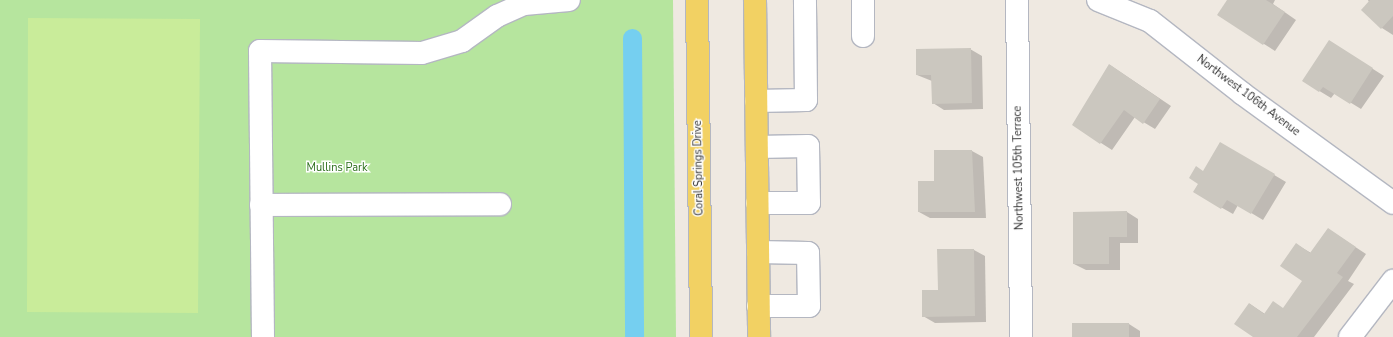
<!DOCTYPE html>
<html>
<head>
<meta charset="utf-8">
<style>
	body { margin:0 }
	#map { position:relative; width:1393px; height:337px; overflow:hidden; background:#efe9e1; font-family:"Nunito Sans",sans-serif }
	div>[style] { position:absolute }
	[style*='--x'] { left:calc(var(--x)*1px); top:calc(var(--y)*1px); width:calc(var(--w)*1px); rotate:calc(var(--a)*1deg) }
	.green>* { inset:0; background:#b6e59e }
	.pitch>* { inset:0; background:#c9ec9a }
	.shadow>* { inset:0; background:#0003 }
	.canal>* { height:19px; margin:-9.5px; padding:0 9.5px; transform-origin:9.5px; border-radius:9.5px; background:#75cff0 }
	.building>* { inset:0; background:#cbc7bf }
	.roads { filter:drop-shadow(1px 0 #b4b7c1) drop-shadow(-1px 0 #b4b7c1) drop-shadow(0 1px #b4b7c1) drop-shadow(0 -1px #b4b7c1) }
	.minor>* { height:22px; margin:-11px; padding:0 11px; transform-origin:11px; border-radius:11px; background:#fff }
	.major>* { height:22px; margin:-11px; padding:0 11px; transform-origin:11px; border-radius:11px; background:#f2d163 }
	span { translate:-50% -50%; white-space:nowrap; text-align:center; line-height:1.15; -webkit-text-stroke:3px #fff; paint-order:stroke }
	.street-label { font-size:11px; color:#2e2e2e }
	.park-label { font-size:11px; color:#2c6e1b }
</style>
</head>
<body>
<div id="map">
	<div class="green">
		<i style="clip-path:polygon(0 0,673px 0,676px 337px,0 337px)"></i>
	</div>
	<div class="pitch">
		<i style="clip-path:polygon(28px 18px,200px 19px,198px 313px,27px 312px)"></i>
	</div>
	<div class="shadow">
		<i style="clip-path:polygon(1228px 0,1275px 0,1273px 4px,1296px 20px,1275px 51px,1218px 15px)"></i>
		<i style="clip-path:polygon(1368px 0,1393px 0,1393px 35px,1382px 28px)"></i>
		<i style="clip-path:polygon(1340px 48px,1384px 76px,1361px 109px,1335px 93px,1331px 98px,1303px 81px)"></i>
		<i style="clip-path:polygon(970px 49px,982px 56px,983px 109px,944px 110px,933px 103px,932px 81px,917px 75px)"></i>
		<i style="clip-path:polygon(1110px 65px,1171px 106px,1155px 129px,1135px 117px,1112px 150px,1073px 125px)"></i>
		<i style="clip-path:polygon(1220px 143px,1286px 182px,1263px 220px,1238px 205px,1233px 214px,1194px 192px)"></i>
		<i style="clip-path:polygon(972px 151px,983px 157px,986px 218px,930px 218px,919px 212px,935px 182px)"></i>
		<i style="clip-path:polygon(1127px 212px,1138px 219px,1138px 243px,1120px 243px,1120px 270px,1086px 270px,1074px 264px)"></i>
		<i style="clip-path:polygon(1328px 229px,1366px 254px,1348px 281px,1354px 284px,1314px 337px,1254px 337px,1250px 304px,1265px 314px,1284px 309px,1304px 281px,1296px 244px,1311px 253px)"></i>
		<i style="clip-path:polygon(974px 250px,985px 256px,986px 322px,935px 323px,923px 316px,939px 291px)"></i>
		<i style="clip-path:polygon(1073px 324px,1129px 324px,1140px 331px,1140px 337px,1073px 337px)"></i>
	</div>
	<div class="canal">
		<i style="--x:632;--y:38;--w:299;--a:89.6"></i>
	</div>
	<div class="building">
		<i style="clip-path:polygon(1227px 0,1266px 0,1285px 12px,1263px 45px,1217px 15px)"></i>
		<i style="clip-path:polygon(1370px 0,1393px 0,1393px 16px,1381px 29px,1361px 10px)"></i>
		<i style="clip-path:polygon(1329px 40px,1373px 68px,1350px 104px,1323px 87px,1319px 92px,1302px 81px)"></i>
		<i style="clip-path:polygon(971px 48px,972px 103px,932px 104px,931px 75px,916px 75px,916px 49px)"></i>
		<i style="clip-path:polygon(1109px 64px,1160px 99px,1143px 124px,1124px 110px,1100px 144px,1072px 125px)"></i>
		<i style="clip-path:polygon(1220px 142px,1275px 174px,1251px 214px,1227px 200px,1221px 209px,1193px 192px,1198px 184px,1189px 178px,1196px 166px,1203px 171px)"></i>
		<i style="clip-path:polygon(934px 150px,972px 150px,975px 212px,918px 212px,918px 181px,934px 181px)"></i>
		<i style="clip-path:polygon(1127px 211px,1127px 237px,1109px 237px,1109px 264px,1073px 264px,1073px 212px)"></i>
		<i style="clip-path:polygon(1328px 228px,1356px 247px,1337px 273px,1343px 277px,1297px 337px,1253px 337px,1234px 324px,1249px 303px,1264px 314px,1273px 301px,1283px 308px,1302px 281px,1280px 266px,1296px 243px,1310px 253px)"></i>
		<i style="clip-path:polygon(937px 249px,974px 249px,975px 316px,922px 317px,922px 290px,938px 290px)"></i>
		<i style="clip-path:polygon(1072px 323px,1129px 323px,1129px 337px,1072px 337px)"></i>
	</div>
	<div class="roads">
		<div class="minor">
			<i style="--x:863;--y:0;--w:36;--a:90"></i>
			<i style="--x:1017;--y:0;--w:337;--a:89.3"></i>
			<i style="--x:1098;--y:0;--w:56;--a:22"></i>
			<i style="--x:1150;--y:21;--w:118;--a:38.1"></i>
			<i style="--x:1243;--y:94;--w:185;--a:36"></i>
			<i style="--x:756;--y:101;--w:50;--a:-1.1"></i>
			<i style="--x:806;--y:100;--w:100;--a:-90.6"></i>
			<i style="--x:757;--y:147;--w:51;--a:-1.1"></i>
			<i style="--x:808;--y:146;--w:57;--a:89"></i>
			<i style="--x:809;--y:203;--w:52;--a:180"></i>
			<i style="--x:261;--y:205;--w:239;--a:-0.2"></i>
			<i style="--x:758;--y:252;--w:50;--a:1.1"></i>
			<i style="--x:808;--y:253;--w:53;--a:88.9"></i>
			<i style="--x:809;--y:306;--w:51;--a:180"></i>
			<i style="--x:263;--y:337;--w:286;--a:-90.6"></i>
			<i style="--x:260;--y:51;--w:162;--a:0.7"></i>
			<i style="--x:422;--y:53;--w:42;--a:-16.7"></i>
			<i style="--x:462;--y:41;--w:43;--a:-35.5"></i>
			<i style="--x:497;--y:16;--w:30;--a:-24"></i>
			<i style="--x:524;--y:4;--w:45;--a:-5.1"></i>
			<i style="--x:1350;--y:337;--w:71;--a:-52.5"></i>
		</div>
		<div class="major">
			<i style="--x:697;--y:0;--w:337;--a:89.3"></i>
			<i style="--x:755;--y:0;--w:337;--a:89.3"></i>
		</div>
	</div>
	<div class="street-label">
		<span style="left:1248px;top:96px;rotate:37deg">Northwest 106th Avenue</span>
		<span style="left:699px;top:168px;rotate:-91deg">Coral Springs Drive</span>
		<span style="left:1019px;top:168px;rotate:-91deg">Northwest 105th Terrace</span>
	</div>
	<div class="park-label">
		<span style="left:337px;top:168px">Mullins Park</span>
	</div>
</div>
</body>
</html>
